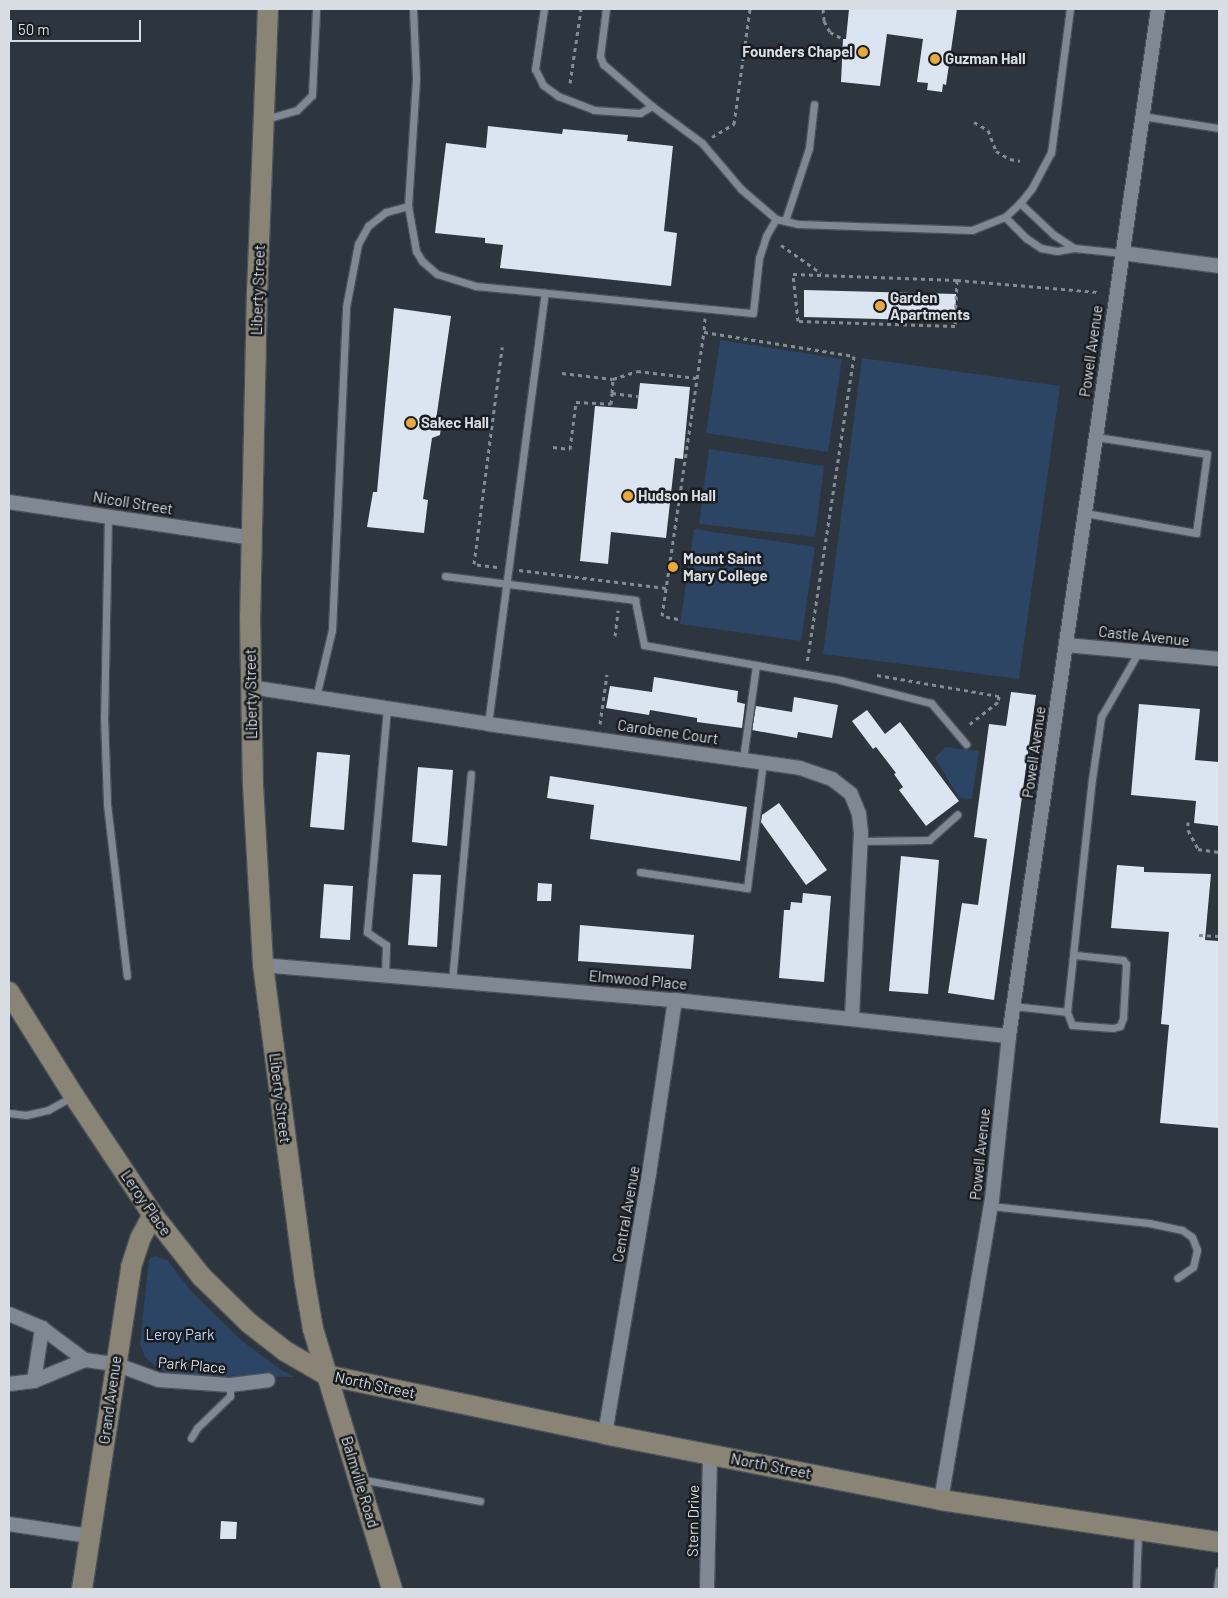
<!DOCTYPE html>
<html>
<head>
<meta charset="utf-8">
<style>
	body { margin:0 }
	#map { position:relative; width:1228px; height:1598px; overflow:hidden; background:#2d353e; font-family:Barlow,sans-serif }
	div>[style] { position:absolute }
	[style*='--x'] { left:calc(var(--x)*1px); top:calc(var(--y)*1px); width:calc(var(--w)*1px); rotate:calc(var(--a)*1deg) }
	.green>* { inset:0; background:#2c4564 }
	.building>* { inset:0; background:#dbe5f2 }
	.path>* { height:3px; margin-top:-1.5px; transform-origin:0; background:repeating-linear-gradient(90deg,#858c93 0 4px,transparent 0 8px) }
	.roads { filter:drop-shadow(1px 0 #4c525a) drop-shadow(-1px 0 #4c525a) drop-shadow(0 1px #4c525a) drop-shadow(0 -1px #4c525a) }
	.lane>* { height:7px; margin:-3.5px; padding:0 3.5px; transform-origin:3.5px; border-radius:3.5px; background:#7f8893 }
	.street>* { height:14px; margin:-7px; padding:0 7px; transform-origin:7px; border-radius:7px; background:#7f8893 }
	.secondary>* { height:20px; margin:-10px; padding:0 10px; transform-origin:10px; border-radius:10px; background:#8a8477 }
	.dots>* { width:14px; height:14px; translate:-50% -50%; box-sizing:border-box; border:2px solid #191c20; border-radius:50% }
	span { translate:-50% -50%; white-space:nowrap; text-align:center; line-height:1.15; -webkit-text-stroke:5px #191c20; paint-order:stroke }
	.poi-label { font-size:15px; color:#d8dde3; font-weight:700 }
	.right { translate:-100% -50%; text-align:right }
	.left { translate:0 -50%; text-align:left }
	.street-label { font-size:15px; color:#d8dde3 }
	.park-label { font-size:15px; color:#bdd6f6 }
	.frame { position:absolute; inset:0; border:10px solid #d8dde3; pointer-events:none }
	.scale { position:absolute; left:10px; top:20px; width:131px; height:22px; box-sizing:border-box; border:2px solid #d8dde3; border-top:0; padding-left:6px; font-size:15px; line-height:18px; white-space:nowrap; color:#d8dde3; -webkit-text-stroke:4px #191c20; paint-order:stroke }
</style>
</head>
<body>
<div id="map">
	<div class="green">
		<i style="clip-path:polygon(720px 340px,842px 359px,828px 452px,706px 433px)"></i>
		<i style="clip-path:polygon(862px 358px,1060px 386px,1019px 679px,823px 654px)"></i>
		<i style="clip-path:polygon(709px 449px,824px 466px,815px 537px,699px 524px)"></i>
		<i style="clip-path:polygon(694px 529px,815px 547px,801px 641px,680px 624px)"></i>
		<i style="clip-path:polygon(945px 747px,979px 751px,972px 799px,959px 798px,935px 758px)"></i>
		<i style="clip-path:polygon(155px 1256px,167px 1260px,191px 1291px,241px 1340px,281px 1370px,295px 1377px,178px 1375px,158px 1369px,145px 1357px,140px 1344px,149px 1259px)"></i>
	</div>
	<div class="building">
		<i style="clip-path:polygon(849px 9px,957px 9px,946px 85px,943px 84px,942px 92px,927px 90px,928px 83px,917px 82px,923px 39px,887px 34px,880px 86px,841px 82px,843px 39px,846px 39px)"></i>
		<i style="clip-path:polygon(488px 126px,562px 134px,563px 129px,628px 135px,627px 141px,673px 146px,664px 231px,677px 233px,671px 286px,500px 268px,503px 245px,485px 243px,485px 238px,435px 233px,446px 143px,486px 148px)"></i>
		<i style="clip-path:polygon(804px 290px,956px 294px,955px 321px,804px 317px)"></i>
		<i style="clip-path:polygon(394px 308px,451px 316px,436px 420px,441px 427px,440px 435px,432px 438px,423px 499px,428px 500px,424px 533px,367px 527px,373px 492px,377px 492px)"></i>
		<i style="clip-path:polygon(640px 383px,690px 387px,683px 459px,675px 458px,666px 538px,611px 532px,608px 564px,580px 561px,595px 406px,637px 409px)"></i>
		<i style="clip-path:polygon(654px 677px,738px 691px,737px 702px,745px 704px,742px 728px,697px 722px,697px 718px,650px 710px,649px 715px,606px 708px,610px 686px,652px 692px)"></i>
		<i style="clip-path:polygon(1011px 692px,1036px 695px,994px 1000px,948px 993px,962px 903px,978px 905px,987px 839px,974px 837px,989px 724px,1006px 726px)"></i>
		<i style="clip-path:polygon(794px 697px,838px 705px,832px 738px,798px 732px,797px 738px,752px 730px,756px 706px,792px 712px)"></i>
		<i style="clip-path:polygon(1139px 704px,1200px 709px,1195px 760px,1219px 762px,1219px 826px,1194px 823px,1196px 801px,1131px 795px)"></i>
		<i style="clip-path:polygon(867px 710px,885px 734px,900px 722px,959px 801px,926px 826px,899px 790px,903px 787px,894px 774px,896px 773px,876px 747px,873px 749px,852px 721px)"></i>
		<i style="clip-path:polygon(317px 752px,350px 755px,344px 830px,310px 827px)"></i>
		<i style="clip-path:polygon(418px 767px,453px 770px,447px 846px,412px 842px)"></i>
		<i style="clip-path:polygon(550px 776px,747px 807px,740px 861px,590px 839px,594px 805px,547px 798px)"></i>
		<i style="clip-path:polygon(779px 803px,827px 870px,806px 885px,761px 822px,762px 815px)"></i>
		<i style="clip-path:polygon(901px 856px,939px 860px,928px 994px,889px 991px)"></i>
		<i style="clip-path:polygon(1117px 865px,1144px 867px,1144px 872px,1211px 874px,1205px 940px,1219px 941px,1219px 1128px,1160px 1123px,1169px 1025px,1161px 1024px,1169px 932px,1111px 928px)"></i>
		<i style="clip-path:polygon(413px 874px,441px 875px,437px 947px,408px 945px)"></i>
		<i style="clip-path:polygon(538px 883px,552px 884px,551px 901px,537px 901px)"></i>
		<i style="clip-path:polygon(324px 884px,353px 886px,350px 940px,320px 938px)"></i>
		<i style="clip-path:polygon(803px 893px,831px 896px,824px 982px,779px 978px,784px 910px,790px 910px,791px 902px,802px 903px)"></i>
		<i style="clip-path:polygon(580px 925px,694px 935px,691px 969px,578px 961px)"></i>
		<i style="clip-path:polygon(221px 1521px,237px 1522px,236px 1539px,220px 1539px)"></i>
	</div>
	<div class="path">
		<i style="--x:823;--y:9;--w:12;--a:85"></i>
		<i style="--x:824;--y:21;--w:13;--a:61"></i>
		<i style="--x:830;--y:32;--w:15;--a:28"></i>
		<i style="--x:570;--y:83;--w:75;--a:-81.5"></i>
		<i style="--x:974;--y:122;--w:16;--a:30"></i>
		<i style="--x:988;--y:130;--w:22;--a:69"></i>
		<i style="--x:996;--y:151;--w:16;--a:30"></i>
		<i style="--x:1010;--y:159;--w:10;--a:11"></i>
		<i style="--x:712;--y:137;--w:26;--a:-31"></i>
		<i style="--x:734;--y:124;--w:116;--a:-82.1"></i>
		<i style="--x:781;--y:245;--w:49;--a:35"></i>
		<i style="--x:957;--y:280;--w:46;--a:92.5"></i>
		<i style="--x:955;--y:326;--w:157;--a:-178.2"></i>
		<i style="--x:798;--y:321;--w:47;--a:-96.1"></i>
		<i style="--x:793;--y:274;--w:164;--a:2.1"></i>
		<i style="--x:957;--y:280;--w:142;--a:4.9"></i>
		<i style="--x:705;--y:318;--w:14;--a:94"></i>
		<i style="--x:704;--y:332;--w:152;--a:9.1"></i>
		<i style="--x:854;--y:356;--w:311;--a:98.7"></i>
		<i style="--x:562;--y:373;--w:51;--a:6.7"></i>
		<i style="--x:613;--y:379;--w:25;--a:-18"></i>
		<i style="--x:637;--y:371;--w:60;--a:6.7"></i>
		<i style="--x:612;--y:393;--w:14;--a:-86"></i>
		<i style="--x:553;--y:447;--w:17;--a:7"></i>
		<i style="--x:570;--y:449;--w:47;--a:-82.7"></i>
		<i style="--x:576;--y:402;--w:35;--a:3"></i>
		<i style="--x:611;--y:404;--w:11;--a:-85"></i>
		<i style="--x:612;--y:393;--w:26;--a:7"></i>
		<i style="--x:497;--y:567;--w:23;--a:-173"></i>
		<i style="--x:474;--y:564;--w:219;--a:-82.6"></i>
		<i style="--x:519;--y:570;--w:148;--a:7"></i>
		<i style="--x:678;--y:619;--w:16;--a:-169"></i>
		<i style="--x:662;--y:616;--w:287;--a:-81.6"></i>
		<i style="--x:615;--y:636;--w:26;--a:-83"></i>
		<i style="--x:877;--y:675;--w:124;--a:9.8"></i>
		<i style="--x:999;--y:696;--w:6;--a:99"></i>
		<i style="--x:998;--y:702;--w:36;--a:142"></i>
		<i style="--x:600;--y:724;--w:50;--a:-82"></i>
		<i style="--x:1188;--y:822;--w:8;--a:90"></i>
		<i style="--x:1188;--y:830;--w:21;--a:62"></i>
		<i style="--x:1198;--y:849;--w:21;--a:8"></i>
		<i style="--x:1199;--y:935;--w:20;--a:3"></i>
	</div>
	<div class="roads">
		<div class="lane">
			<i style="--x:413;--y:9;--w:70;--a:87.5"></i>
			<i style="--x:416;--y:79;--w:127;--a:93.6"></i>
			<i style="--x:408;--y:206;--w:46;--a:79.9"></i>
			<i style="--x:416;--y:251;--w:12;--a:59"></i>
			<i style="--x:422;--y:261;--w:20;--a:41"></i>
			<i style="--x:437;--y:274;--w:41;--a:17.1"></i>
			<i style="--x:476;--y:286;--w:278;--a:5.6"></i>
			<i style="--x:753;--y:313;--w:55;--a:-83.8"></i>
			<i style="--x:759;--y:258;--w:23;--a:-72"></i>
			<i style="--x:766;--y:236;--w:20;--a:-60"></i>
			<i style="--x:544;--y:9;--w:61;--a:98.5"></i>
			<i style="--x:535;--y:69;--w:18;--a:63"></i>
			<i style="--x:543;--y:85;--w:19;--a:36"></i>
			<i style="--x:558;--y:96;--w:39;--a:21"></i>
			<i style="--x:594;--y:110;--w:46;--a:3.7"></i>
			<i style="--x:640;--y:113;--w:14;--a:-30"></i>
			<i style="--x:606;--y:9;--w:47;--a:97.3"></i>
			<i style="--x:600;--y:56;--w:9;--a:69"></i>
			<i style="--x:603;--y:64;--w:65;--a:40.6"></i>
			<i style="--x:652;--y:106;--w:62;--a:36.5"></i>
			<i style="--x:702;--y:143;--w:60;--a:49.7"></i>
			<i style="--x:741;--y:189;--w:46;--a:40.6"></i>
			<i style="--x:776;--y:219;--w:23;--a:13"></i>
			<i style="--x:798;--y:224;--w:174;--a:2"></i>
			<i style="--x:972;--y:230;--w:35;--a:-22"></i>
			<i style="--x:1005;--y:217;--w:21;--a:-43"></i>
			<i style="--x:1020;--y:203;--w:19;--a:-51"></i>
			<i style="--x:1032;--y:188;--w:40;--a:-62"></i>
			<i style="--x:1051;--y:153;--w:145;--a:-82.5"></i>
			<i style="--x:1142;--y:116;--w:78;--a:8.9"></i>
			<i style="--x:266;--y:119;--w:32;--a:-16"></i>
			<i style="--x:297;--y:110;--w:21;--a:-45"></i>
			<i style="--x:312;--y:95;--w:86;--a:-87.3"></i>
			<i style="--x:1020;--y:203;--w:47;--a:43.3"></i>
			<i style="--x:1054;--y:235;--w:24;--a:33"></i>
			<i style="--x:1005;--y:217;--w:30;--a:45"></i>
			<i style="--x:1026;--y:238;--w:18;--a:34"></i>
			<i style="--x:1041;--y:248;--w:16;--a:11"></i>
			<i style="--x:1057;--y:251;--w:17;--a:-10"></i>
			<i style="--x:1074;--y:248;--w:48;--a:5.9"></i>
			<i style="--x:785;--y:221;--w:77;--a:-71.8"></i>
			<i style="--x:809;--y:148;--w:44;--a:-83.5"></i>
			<i style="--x:1085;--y:513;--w:113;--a:10.2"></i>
			<i style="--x:1196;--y:533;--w:80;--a:-82.1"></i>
			<i style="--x:1207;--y:454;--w:112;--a:-171.3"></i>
			<i style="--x:108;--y:516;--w:200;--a:91.1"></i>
			<i style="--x:104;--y:716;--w:88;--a:88"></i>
			<i style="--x:107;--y:804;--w:173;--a:83.4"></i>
			<i style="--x:445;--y:576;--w:192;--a:7.2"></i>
			<i style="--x:635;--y:600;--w:46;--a:78.7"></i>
			<i style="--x:644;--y:645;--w:199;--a:10.1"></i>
			<i style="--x:840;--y:680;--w:94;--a:14.2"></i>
			<i style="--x:931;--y:703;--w:54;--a:49.5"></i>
			<i style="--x:316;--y:697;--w:69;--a:-76.6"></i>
			<i style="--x:332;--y:630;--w:323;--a:-87.5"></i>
			<i style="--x:346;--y:307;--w:64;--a:-79.2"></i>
			<i style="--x:358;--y:244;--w:21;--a:-61"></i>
			<i style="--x:368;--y:226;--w:23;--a:-38"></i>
			<i style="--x:386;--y:212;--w:23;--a:-15"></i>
			<i style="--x:488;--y:724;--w:435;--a:-82.5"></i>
			<i style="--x:743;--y:759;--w:95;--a:-82.1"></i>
			<i style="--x:860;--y:841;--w:69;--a:-0.8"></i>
			<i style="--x:929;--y:840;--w:38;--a:-42"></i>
			<i style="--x:640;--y:872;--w:108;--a:8.5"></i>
			<i style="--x:747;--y:888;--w:127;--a:-82.8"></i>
			<i style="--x:385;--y:975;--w:30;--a:-88"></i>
			<i style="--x:386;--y:945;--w:23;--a:-146"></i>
			<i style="--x:367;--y:932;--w:226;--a:-84.9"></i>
			<i style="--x:452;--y:981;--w:208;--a:-84.8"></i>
			<i style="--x:1013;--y:1006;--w:54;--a:6.3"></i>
			<i style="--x:1067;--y:1012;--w:234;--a:-83.9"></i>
			<i style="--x:1092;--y:779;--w:63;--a:-81.7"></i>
			<i style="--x:1101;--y:717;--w:74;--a:-60"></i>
			<i style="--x:1067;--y:1012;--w:14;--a:69"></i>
			<i style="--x:1072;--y:1025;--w:41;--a:4.2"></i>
			<i style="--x:1113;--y:1028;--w:7;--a:-16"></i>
			<i style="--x:1120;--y:1026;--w:9;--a:-69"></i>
			<i style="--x:1123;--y:1018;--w:54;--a:-86.8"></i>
			<i style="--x:1126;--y:964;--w:5;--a:-127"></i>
			<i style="--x:1123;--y:960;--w:48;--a:-174.1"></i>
			<i style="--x:9;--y:1113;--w:17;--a:7"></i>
			<i style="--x:26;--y:1115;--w:23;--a:-13"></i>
			<i style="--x:48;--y:1110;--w:29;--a:-29"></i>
			<i style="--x:991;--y:1206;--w:159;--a:6.1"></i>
			<i style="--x:1149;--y:1223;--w:34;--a:12"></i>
			<i style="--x:1182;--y:1230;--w:12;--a:35"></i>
			<i style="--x:1192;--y:1237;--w:14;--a:69"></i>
			<i style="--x:1197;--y:1250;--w:17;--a:103"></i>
			<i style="--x:1193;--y:1267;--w:19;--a:145"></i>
			<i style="--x:191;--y:1438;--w:12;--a:-59"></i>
			<i style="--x:197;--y:1428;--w:46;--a:-44.1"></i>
			<i style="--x:230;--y:1396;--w:11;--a:-90"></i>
			<i style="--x:360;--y:1479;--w:122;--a:10.4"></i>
			<i style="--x:1136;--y:1589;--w:57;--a:-88"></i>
			<i style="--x:1217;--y:1589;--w:18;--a:-84"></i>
		</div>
		<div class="street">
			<i style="--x:1122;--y:253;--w:98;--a:7.6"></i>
			<i style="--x:9;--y:502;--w:246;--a:8.4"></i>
			<i style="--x:1066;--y:645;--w:154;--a:5.2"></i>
			<i style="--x:250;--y:687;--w:241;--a:8.8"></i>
			<i style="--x:488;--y:724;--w:315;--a:8"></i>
			<i style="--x:800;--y:768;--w:34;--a:19"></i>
			<i style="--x:832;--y:779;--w:24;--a:38"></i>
			<i style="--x:851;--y:794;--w:22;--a:68"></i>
			<i style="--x:859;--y:814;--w:18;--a:84"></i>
			<i style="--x:861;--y:832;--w:186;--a:92.8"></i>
			<i style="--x:263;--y:965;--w:413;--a:4.9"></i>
			<i style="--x:675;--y:1000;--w:336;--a:6.2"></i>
			<i style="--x:9;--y:1314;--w:36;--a:23"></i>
			<i style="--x:42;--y:1328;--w:54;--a:36.7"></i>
			<i style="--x:85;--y:1360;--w:30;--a:8"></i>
			<i style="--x:115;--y:1364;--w:47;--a:20"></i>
			<i style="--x:159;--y:1380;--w:71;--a:4"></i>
			<i style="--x:230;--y:1385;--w:38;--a:-7"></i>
			<i style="--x:34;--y:1381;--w:54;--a:-81.4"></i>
			<i style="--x:9;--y:1384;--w:25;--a:-7"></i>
			<i style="--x:34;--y:1381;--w:55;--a:-22.4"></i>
			<i style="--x:605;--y:1434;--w:264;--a:-80.4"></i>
			<i style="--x:649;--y:1174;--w:176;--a:-81.5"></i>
			<i style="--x:941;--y:1500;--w:304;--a:-80.4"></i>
			<i style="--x:992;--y:1200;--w:165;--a:-84.1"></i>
			<i style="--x:1009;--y:1036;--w:1038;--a:-81.74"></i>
			<i style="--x:9;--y:1524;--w:81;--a:8.5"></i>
			<i style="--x:707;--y:1589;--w:135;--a:-88.7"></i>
		</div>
		<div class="secondary">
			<i style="--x:268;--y:9;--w:281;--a:92.2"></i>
			<i style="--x:257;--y:290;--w:326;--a:91.2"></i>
			<i style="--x:250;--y:616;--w:169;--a:89"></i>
			<i style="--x:253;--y:785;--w:180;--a:86.8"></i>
			<i style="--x:263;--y:965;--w:321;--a:82.5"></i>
			<i style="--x:305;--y:1283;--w:47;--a:80.1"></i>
			<i style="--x:313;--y:1329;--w:272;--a:73.1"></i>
			<i style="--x:9;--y:992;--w:123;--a:58"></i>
			<i style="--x:74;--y:1096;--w:143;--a:56.4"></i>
			<i style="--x:153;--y:1215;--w:78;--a:51.8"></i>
			<i style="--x:201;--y:1276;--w:67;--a:44.4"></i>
			<i style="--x:249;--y:1323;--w:46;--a:37.9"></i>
			<i style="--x:285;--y:1351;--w:48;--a:30.3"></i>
			<i style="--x:326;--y:1375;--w:285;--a:11.9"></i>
			<i style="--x:605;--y:1434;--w:342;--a:11.1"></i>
			<i style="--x:941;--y:1500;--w:281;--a:8.6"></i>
			<i style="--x:82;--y:1589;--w:326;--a:-81.3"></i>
			<i style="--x:131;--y:1267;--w:29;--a:-72"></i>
			<i style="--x:140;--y:1239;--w:27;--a:-62"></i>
		</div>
	</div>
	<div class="dots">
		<i style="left:863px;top:52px;background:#eca93b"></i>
		<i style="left:935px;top:59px;background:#eca93b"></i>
		<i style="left:880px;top:306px;background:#eca93b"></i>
		<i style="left:411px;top:423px;background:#eca93b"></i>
		<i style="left:628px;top:496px;background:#eca93b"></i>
		<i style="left:673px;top:567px;background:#eca93b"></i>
	</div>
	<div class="poi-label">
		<span class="right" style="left:853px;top:52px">Founders Chapel</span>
		<span class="left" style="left:945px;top:59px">Guzman Hall</span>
		<span class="left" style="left:890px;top:306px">Garden<br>Apartments</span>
		<span class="left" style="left:421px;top:423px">Sakec Hall</span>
		<span class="left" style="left:638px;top:496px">Hudson Hall</span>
		<span class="left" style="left:683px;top:567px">Mount Saint<br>Mary College</span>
	</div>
	<div class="street-label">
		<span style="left:258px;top:290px;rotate:-88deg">Liberty Street</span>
		<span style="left:1091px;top:351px;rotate:-82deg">Powell Avenue</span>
		<span style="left:133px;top:503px;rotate:9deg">Nicoll Street</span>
		<span style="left:1144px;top:636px;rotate:6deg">Castle Avenue</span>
		<span style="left:251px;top:694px;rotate:-91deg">Liberty Street</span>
		<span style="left:668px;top:732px;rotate:8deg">Carobene Court</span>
		<span style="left:1034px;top:752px;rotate:-82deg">Powell Avenue</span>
		<span style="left:638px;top:980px;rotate:5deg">Elmwood Place</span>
		<span style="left:280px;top:1098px;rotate:83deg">Liberty Street</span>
		<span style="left:980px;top:1154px;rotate:-84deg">Powell Avenue</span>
		<span style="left:146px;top:1203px;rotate:55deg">Leroy Place</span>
		<span style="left:626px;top:1214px;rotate:-80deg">Central Avenue</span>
		<span style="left:192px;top:1365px;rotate:5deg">Park Place</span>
		<span style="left:375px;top:1385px;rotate:12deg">North Street</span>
		<span style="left:110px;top:1400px;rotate:-82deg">Grand Avenue</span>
		<span style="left:771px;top:1466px;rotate:11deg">North Street</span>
		<span style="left:360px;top:1482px;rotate:73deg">Balmville Road</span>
		<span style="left:693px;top:1521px;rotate:-89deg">Stern Drive</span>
	</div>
	<div class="park-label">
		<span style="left:180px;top:1335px">Leroy Park</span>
	</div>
	<div class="frame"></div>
	<div class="scale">50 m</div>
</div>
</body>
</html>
